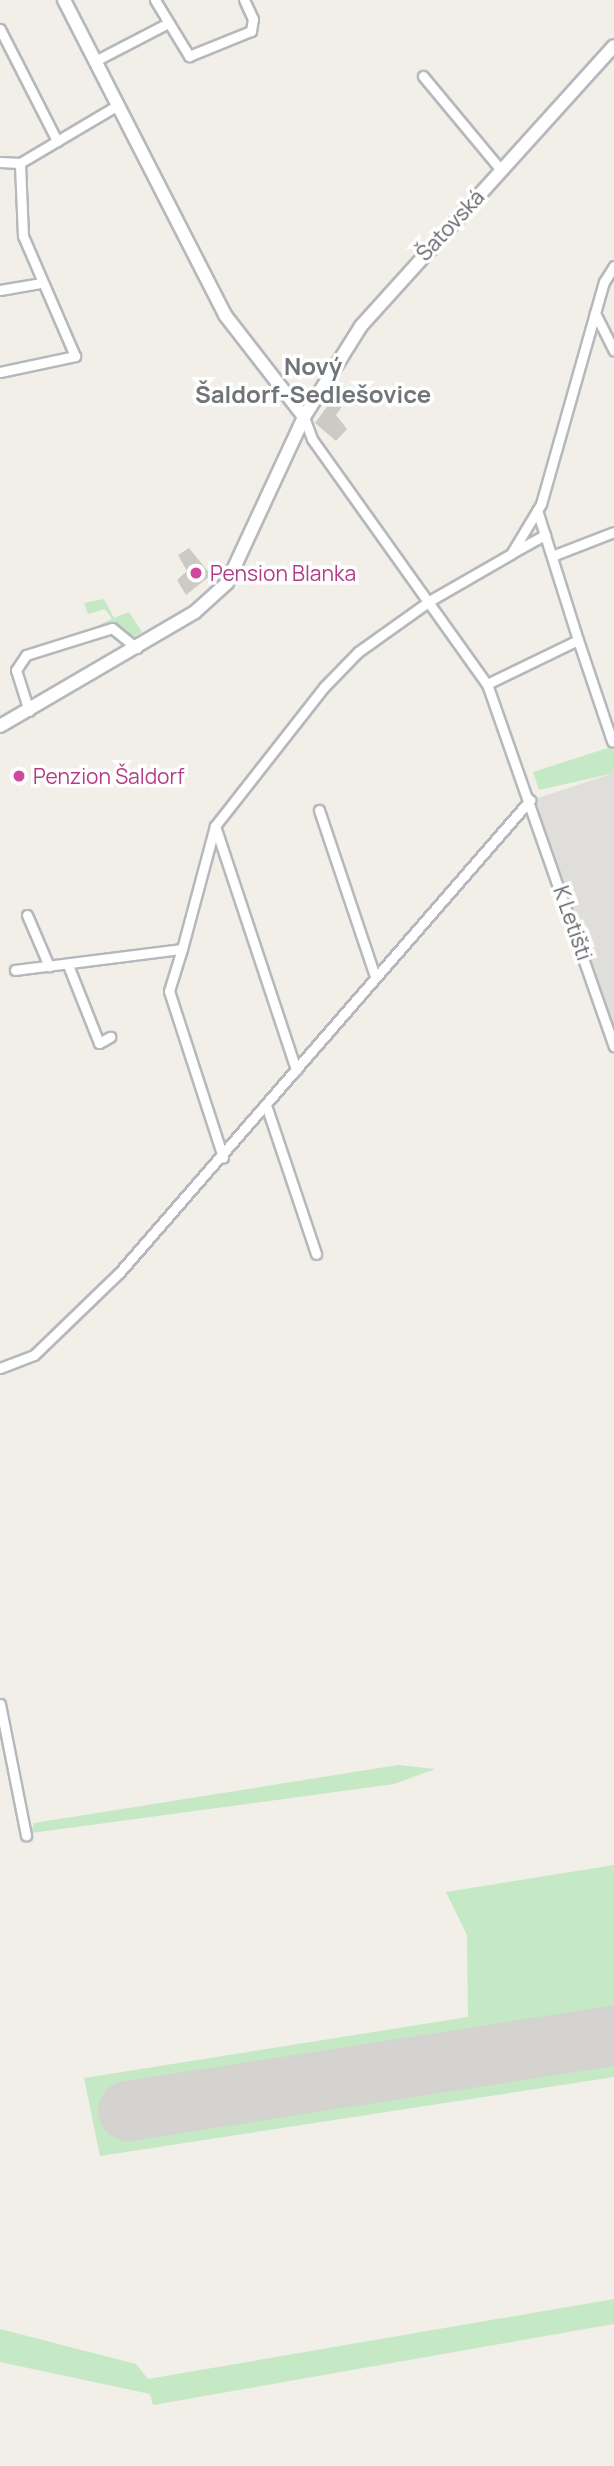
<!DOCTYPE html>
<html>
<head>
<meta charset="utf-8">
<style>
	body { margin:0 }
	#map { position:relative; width:614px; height:2466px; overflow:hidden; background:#f1efe8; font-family:Manrope,sans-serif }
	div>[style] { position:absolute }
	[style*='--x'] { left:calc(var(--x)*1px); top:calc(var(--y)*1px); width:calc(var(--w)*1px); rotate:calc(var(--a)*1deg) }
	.industrial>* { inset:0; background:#e0deda }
	.green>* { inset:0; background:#c5e8c5 }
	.runway>* { height:60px; margin:-30px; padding:0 30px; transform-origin:30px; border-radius:30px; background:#d4d3d0 }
	.building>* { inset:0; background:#cccac5 }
	.roads { filter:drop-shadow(2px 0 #b5b8bc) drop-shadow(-2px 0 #b5b8bc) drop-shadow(0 2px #b5b8bc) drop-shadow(0 -2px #b5b8bc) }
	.street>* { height:9px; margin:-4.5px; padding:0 4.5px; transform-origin:4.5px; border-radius:4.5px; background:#fff }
	.secondary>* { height:12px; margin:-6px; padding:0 6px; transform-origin:6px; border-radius:6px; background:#fff }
	.dots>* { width:19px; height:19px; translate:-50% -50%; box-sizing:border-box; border:4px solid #fff; border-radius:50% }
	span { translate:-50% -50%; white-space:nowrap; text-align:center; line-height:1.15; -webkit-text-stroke:7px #fff; paint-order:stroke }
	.street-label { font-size:21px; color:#5f6368 }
	.hotel-label { font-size:21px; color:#b23c85 }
	.left { translate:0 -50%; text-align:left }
	.quarter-label { font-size:24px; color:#70757a; font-weight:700 }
</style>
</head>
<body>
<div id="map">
	<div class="industrial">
		<i style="clip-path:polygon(614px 773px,614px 1033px,535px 799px)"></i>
	</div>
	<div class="green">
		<i style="clip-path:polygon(104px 599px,114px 618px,129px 612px,142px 632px,131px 639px,118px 626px,81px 633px,112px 619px,105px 609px,88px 614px,84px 603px)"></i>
		<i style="clip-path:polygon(614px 746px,614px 773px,539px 790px,533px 772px)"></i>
		<i style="clip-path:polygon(398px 1765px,435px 1769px,394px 1784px,31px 1833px,34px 1823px)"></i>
		<i style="clip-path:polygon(614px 1865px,614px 2077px,100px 2156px,84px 2078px,468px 2017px,467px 1935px,446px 1892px)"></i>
		<i style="clip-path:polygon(614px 2299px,614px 2324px,153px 2405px,150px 2394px,0 2362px,0 2329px,136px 2364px,148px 2379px)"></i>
	</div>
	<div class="runway">
		<i style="--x:128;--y:2111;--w:492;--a:-8.8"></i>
	</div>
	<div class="building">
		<i style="clip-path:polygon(337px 393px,346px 401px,336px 415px,347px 429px,336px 441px,315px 423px)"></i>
		<i style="clip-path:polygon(189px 548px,211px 575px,186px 595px,177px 580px,187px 571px,178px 555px)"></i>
	</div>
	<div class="roads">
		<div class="street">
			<i style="--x:155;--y:0;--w:66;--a:58.7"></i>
			<i style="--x:189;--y:56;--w:67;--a:-22"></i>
			<i style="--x:251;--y:31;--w:12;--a:-81"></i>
			<i style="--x:253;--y:19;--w:21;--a:-115"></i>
			<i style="--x:0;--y:29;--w:126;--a:63"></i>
			<i style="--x:95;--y:61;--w:82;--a:-27.5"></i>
			<i style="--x:423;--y:76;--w:122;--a:50.3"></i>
			<i style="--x:0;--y:162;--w:20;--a:3"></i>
			<i style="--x:20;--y:163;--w:114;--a:-30.6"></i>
			<i style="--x:0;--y:290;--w:42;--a:-9.7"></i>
			<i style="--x:595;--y:313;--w:42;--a:63.4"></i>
			<i style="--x:0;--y:372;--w:77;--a:-12"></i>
			<i style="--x:75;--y:356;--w:131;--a:-113.4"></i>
			<i style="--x:23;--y:236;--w:73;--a:-92.4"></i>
			<i style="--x:304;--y:417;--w:23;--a:70"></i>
			<i style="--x:312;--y:439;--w:301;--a:54.5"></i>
			<i style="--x:487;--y:684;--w:384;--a:70.7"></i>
			<i style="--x:512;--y:553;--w:38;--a:-29"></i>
			<i style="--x:552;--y:556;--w:66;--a:-21.2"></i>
			<i style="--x:578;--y:640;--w:107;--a:71.4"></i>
			<i style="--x:487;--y:684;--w:101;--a:-25.8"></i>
			<i style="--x:578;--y:640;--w:136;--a:-107.5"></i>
			<i style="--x:29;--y:711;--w:43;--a:-107.6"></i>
			<i style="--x:16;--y:670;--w:18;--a:-56"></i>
			<i style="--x:26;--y:655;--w:90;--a:-17.4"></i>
			<i style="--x:112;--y:628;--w:32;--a:39"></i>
			<i style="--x:319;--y:810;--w:175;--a:71.4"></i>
			<i style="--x:215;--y:826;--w:257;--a:71.6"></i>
			<i style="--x:27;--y:915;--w:56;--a:66.7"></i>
			<i style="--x:182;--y:949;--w:44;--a:107.2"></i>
			<i style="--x:169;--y:991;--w:175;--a:72"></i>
			<i style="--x:68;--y:965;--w:84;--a:68.3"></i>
			<i style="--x:99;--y:1043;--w:13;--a:-29"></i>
			<i style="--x:15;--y:970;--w:168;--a:-7.2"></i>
			<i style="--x:182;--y:949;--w:127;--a:-75"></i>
			<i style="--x:215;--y:826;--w:177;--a:-51.9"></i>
			<i style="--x:324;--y:687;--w:49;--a:-45.8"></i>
			<i style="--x:358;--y:652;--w:90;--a:-35.5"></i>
			<i style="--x:431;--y:600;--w:92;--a:-29.9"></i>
			<i style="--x:511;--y:554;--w:58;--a:-59"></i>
			<i style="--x:541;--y:504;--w:231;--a:-74.2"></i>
			<i style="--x:604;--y:282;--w:19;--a:-58"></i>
			<i style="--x:266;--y:1105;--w:157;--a:71.4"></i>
			<i style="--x:0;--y:1368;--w:36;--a:-21"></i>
			<i style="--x:34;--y:1355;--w:118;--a:-44"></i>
			<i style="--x:119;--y:1273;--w:627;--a:-49.01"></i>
			<i style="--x:0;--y:1704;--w:134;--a:78.8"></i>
		</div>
		<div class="secondary">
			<i style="--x:64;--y:0;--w:354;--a:62.9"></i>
			<i style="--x:225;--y:315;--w:129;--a:52.2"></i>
			<i style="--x:0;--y:726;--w:226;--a:-30.3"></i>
			<i style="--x:195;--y:612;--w:43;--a:-42.2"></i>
			<i style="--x:227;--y:583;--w:183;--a:-65.1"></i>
			<i style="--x:304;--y:417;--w:107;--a:-57.9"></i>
			<i style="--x:361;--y:326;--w:377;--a:-47.9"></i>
		</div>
	</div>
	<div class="dots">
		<i style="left:196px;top:573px;background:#d1479c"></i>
		<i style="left:19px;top:776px;background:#d1479c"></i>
	</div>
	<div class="street-label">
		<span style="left:450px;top:225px;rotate:-47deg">Šatovská</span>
		<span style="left:573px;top:923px;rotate:71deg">K Letišti</span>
	</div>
	<div class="hotel-label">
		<span class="left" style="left:210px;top:573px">Pension Blanka</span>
		<span class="left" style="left:33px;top:776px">Penzion Šaldorf</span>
	</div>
	<div class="quarter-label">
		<span style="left:313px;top:380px">Nový<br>Šaldorf-Sedlešovice</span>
	</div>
</div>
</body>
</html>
